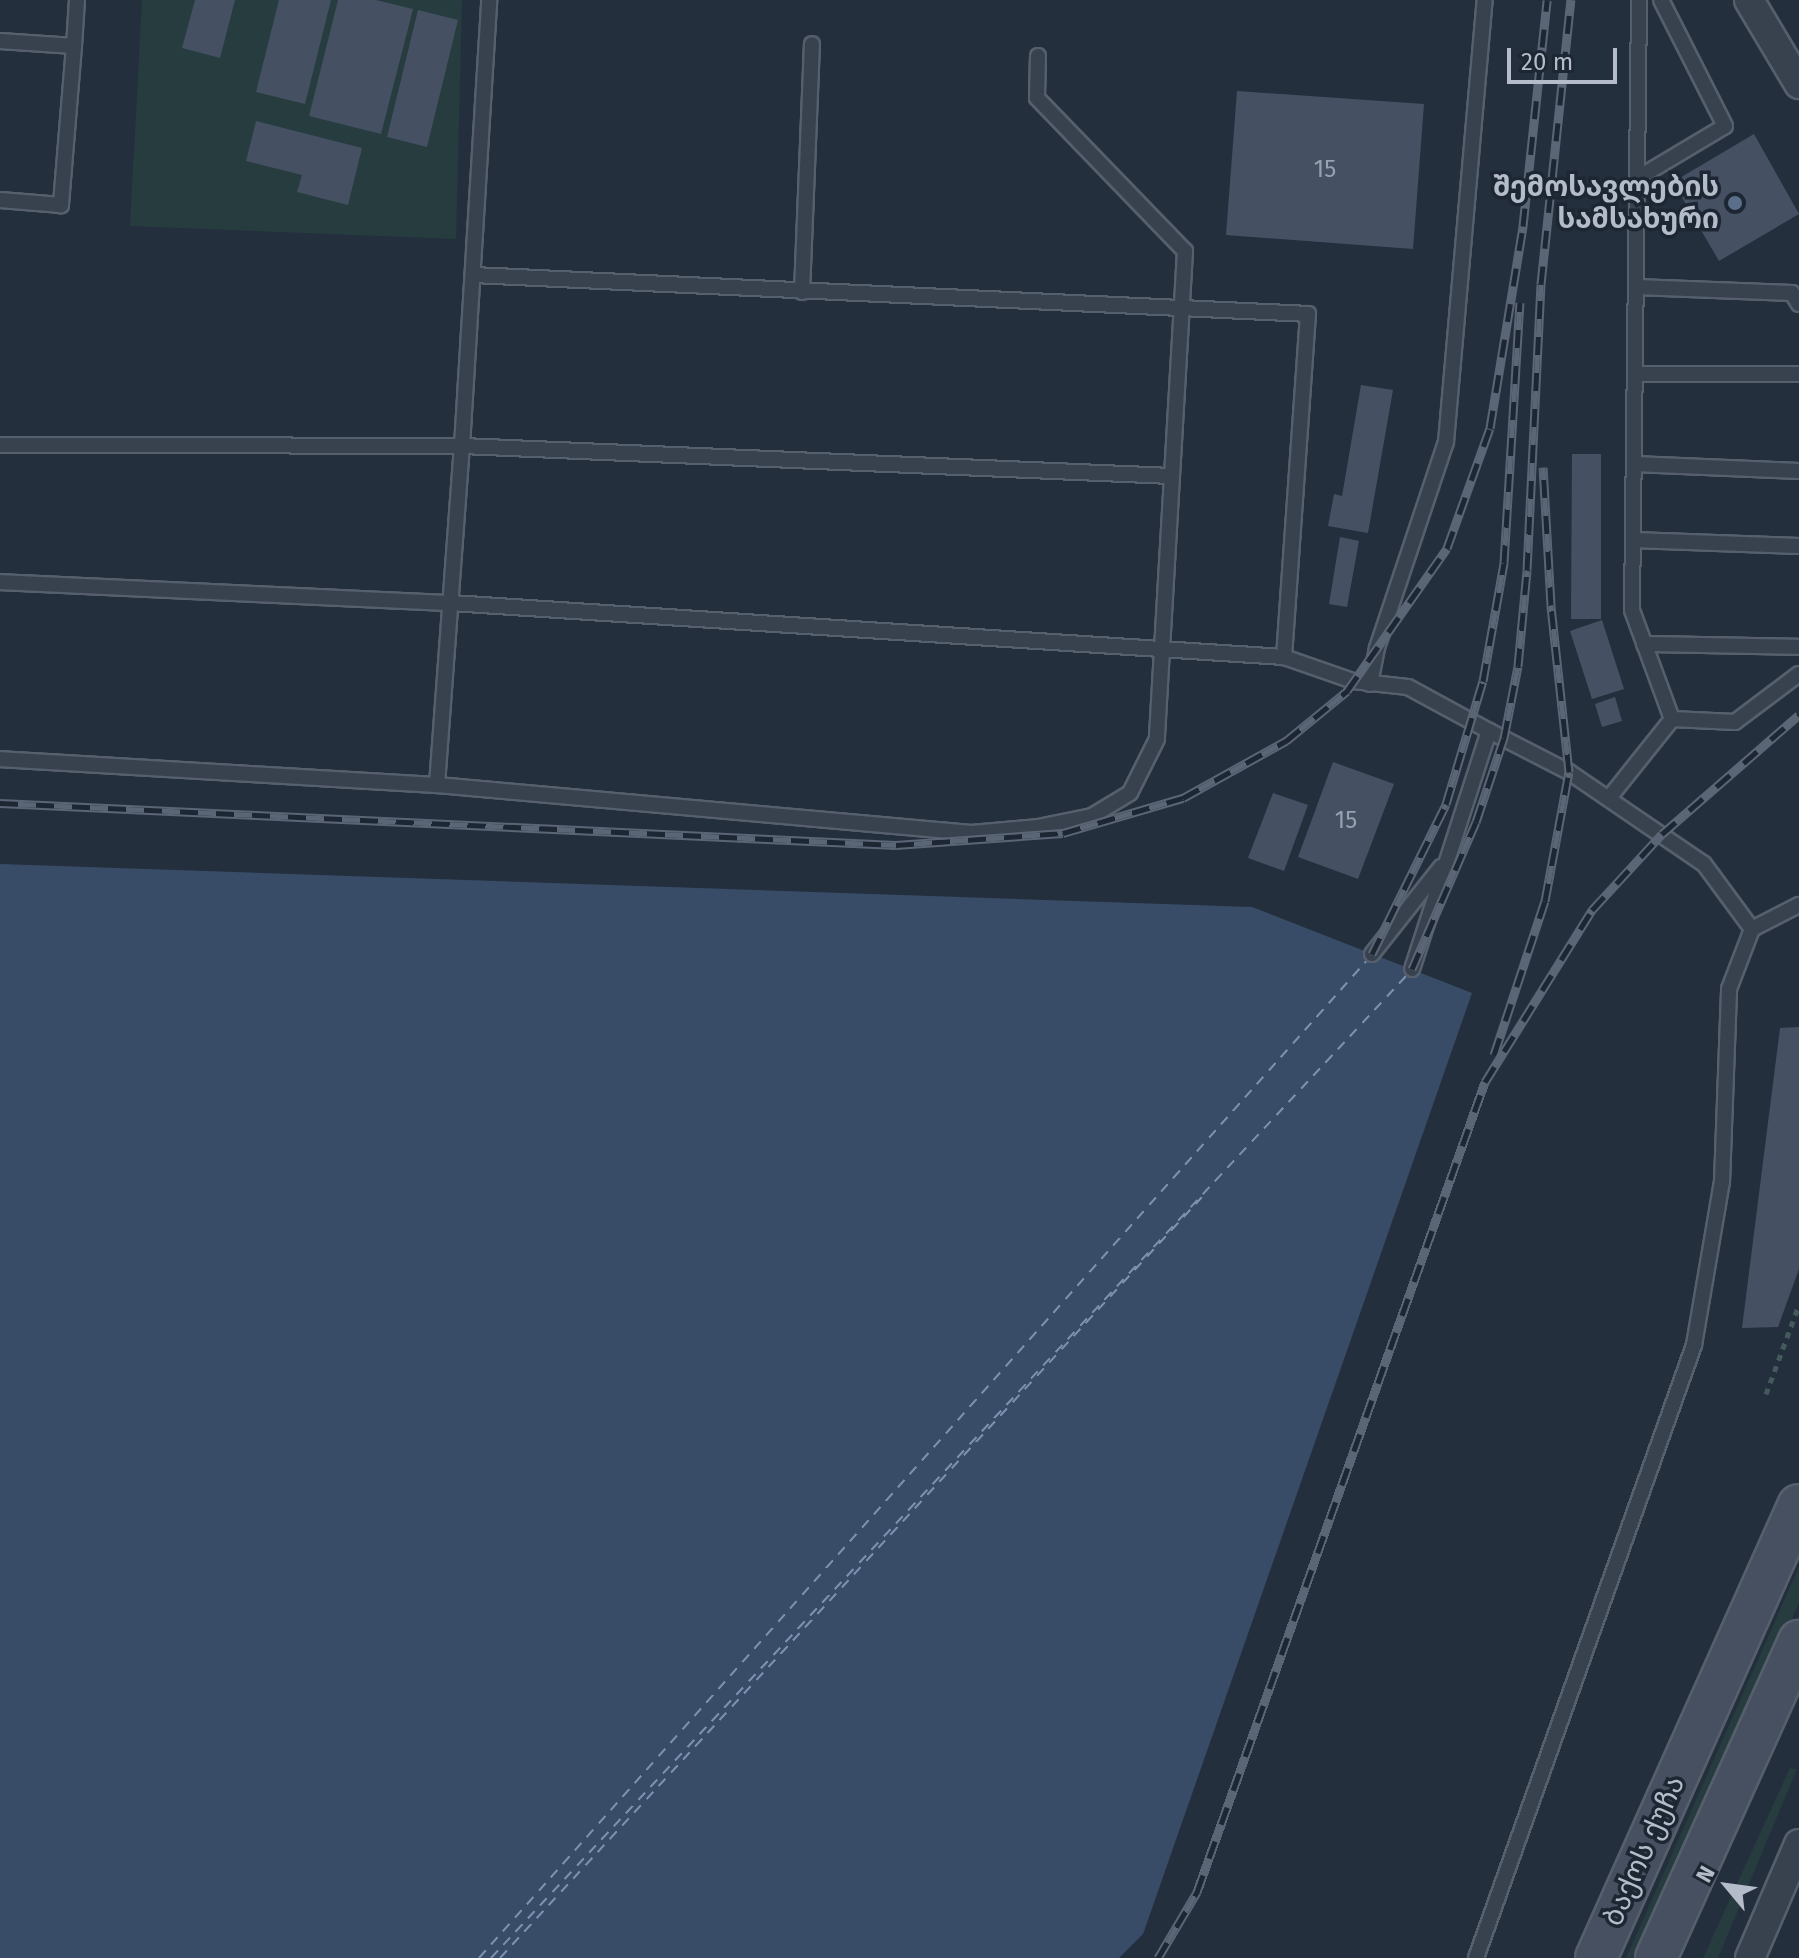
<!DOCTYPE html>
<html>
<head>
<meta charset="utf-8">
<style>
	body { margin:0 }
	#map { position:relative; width:1799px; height:1958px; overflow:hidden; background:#242f3e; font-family:"Fira Sans","Noto Sans Georgian",sans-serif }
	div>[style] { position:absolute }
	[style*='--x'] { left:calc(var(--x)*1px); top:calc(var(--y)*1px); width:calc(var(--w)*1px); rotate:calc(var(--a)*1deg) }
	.green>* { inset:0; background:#263c3f }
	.water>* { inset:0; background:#394c67 }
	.ferry>* { height:2px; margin-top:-1px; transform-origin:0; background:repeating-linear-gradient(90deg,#7c92b1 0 10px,transparent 0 18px) }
	.building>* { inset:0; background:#455162 }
	.path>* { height:5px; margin-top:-2.5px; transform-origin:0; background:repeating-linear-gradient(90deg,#44595c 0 6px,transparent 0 12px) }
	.roads { filter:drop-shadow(2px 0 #565f6c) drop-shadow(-2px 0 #565f6c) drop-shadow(0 2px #565f6c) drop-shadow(0 -2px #565f6c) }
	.lane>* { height:14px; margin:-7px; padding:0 7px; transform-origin:7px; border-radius:7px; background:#38414e }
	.street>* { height:28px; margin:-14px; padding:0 14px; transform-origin:14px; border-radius:14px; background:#38414e }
	.secondary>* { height:40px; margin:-20px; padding:0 20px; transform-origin:20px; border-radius:20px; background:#465061 }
	.rail>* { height:9px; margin-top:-4.5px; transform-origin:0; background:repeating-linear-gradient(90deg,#1d2633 0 18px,#5a6575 0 36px); box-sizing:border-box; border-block:2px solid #5a6575 }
	.dots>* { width:22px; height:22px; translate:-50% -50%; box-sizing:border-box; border:4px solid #1d2633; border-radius:50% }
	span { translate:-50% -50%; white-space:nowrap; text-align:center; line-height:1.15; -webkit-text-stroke:7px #1d2633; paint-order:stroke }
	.number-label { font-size:24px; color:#98a1af }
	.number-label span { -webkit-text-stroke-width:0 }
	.poi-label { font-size:28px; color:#b4bcc9; font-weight:700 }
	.right { translate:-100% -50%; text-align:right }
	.street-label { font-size:28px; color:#b4bcc9 }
	.north { position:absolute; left:1687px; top:1846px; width:80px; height:80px; -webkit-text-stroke:6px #1d2633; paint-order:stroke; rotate:299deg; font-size:22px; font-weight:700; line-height:32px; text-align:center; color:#b4bcc9 }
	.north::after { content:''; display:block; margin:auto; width:28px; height:36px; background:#b4bcc9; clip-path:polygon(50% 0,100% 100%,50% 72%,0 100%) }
	.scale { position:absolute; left:1507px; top:48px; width:110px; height:36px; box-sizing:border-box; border:4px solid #b4bcc9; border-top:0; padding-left:10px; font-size:24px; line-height:28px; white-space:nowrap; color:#b4bcc9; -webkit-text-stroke:6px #1d2633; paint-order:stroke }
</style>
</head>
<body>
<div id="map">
	<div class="green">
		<i style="clip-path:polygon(142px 0,462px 0,456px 239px,130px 226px)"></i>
		<i style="clip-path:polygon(1799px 1567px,1799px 1603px,1641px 1958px,1626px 1958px)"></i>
		<i style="clip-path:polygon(1790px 1768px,1797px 1769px,1718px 1958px,1703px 1958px)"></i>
	</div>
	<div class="water">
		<i style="clip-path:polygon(0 864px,1252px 907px,1472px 993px,1143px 1934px,1119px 1958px,0 1958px)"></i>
	</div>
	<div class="ferry">
		<i style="--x:479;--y:1958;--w:1339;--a:-48.33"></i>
		<i style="--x:491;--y:1958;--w:1346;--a:-47.02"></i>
		<i style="--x:500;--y:1958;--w:1035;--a:-47.31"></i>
	</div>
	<div class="building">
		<i style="clip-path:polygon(195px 0,235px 0,220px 58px,182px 48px)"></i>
		<i style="clip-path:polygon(279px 0,331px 0,305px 104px,256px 92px)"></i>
		<i style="clip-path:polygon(338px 0,376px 0,413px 9px,381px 134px,309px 116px)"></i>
		<i style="clip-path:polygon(418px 10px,458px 20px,427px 147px,387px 137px)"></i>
		<i style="clip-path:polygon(1237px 91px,1424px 104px,1413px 249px,1226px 235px)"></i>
		<i style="clip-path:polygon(256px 121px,362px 148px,348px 205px,297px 192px,302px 175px,246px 161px)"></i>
		<i style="clip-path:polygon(1754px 134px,1799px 214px,1719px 261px,1673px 182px)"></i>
		<i style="clip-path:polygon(1361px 385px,1393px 390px,1368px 533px,1328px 526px,1334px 494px,1342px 496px)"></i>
		<i style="clip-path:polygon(1572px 454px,1601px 454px,1601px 619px,1571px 619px)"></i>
		<i style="clip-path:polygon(1340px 537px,1359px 541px,1347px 607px,1329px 604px)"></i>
		<i style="clip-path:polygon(1602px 620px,1624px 689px,1592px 699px,1570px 631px)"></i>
		<i style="clip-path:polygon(1615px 697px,1622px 721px,1602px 727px,1595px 704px)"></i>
		<i style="clip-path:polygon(1333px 762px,1394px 784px,1358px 879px,1298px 857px)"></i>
		<i style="clip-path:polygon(1273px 793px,1308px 805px,1284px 871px,1248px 858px)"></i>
		<i style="clip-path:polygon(1799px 1027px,1799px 1269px,1778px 1327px,1742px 1328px,1780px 1028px)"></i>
	</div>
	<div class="path">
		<i style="--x:1766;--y:1394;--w:95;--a:-69.7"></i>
	</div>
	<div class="roads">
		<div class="lane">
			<i style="--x:0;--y:41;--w:74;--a:3.9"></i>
			<i style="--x:74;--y:46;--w:160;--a:94.7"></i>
			<i style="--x:61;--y:205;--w:61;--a:-175.3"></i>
			<i style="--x:74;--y:46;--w:46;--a:-86.3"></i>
			<i style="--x:1038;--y:56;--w:42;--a:91.4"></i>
			<i style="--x:1037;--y:98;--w:213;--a:46"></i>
			<i style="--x:1185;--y:251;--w:225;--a:93.3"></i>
			<i style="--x:1638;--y:178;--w:101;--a:-30.9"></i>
			<i style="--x:1725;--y:126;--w:141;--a:-116.9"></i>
			<i style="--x:473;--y:275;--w:836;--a:2.67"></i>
			<i style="--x:1308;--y:314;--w:344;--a:94"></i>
			<i style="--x:1636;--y:287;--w:156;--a:2.2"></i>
			<i style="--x:1792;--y:293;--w:13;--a:58"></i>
			<i style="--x:802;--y:292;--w:248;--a:-87.7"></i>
			<i style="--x:1635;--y:374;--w:164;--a:0"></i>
			<i style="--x:0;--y:445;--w:462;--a:0.1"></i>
			<i style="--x:462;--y:446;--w:711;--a:2.42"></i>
			<i style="--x:1172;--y:476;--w:263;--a:93.3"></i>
			<i style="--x:1157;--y:739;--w:60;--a:116.6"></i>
			<i style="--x:1130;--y:793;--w:44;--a:148.8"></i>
			<i style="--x:1092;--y:816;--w:54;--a:168.3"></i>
			<i style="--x:1039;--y:827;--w:68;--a:175"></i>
			<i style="--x:971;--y:833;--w:536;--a:-174.86"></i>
			<i style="--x:437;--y:785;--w:438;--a:-176.6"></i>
			<i style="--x:1634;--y:464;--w:165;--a:2.4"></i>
			<i style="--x:1633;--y:540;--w:166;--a:2.1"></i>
			<i style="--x:0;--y:582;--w:451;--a:2.7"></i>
			<i style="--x:451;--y:603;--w:835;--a:3.71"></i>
			<i style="--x:1284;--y:657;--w:73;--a:19.2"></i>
			<i style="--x:1353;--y:681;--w:55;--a:6.2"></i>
			<i style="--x:1408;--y:687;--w:92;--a:28.5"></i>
			<i style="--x:1489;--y:731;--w:250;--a:107.9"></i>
			<i style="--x:1644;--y:644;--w:155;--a:1.1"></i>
			<i style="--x:1370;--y:684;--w:37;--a:-79"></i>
			<i style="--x:1377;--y:648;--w:217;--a:-71.5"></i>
			<i style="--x:1446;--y:442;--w:444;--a:-85"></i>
			<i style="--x:1672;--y:719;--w:63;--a:2.7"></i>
			<i style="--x:1735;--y:722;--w:80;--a:-36.9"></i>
			<i style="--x:1489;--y:731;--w:90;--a:27.1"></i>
			<i style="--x:1569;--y:772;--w:163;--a:34.3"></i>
			<i style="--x:1704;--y:864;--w:81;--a:53.6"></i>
			<i style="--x:437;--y:785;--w:340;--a:-85.8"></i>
			<i style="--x:462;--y:446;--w:447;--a:-86.5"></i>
			<i style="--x:1609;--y:798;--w:101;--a:-51.4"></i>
			<i style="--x:1672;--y:719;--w:116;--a:-110.2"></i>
			<i style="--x:1632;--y:610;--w:610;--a:-89.34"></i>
			<i style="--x:1372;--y:954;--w:111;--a:-51.6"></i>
			<i style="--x:1476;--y:1958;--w:651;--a:-70.42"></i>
			<i style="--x:1694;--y:1345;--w:165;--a:-80.3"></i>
			<i style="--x:1722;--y:1182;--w:193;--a:-87.9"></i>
			<i style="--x:1729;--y:989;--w:64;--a:-69"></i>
			<i style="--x:1752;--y:929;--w:53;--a:-27.1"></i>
		</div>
		<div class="street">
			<i style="--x:1749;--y:0;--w:98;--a:59.2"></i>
			<i style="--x:1750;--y:1958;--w:124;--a:-66.7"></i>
		</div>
		<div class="secondary">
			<i style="--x:1596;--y:1958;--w:496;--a:-65.9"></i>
			<i style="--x:1656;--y:1958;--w:348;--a:-65.7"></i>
		</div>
	</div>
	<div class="rail">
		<i style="--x:0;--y:803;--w:897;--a:2.68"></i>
		<i style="--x:896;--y:845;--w:167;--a:-4.1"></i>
		<i style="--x:1063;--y:833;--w:125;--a:-16.3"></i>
		<i style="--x:1183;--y:798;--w:118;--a:-29"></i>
		<i style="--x:1286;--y:741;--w:79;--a:-39.3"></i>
		<i style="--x:1347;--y:691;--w:174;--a:-55"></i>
		<i style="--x:1447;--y:548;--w:127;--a:-70.3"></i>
		<i style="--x:1490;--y:428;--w:205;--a:-80.7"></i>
		<i style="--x:1523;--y:226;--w:227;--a:-83.9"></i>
		<i style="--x:1372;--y:954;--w:167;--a:-63.7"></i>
		<i style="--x:1446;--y:804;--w:128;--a:-73.3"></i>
		<i style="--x:1483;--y:681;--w:120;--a:-79.9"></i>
		<i style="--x:1504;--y:563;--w:261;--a:-86.5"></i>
		<i style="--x:1412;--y:969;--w:160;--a:-66.5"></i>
		<i style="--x:1476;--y:822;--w:89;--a:-71.6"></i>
		<i style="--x:1504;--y:738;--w:73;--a:-79"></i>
		<i style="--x:1518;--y:666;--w:96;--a:-84.6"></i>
		<i style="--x:1527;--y:570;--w:286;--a:-87.2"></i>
		<i style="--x:1541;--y:284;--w:286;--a:-84"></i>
		<i style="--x:1494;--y:1055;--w:162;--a:-71.7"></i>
		<i style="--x:1545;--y:901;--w:131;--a:-79.5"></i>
		<i style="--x:1569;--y:772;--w:168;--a:-96.2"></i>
		<i style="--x:1551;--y:605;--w:138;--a:-93.3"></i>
		<i style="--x:1158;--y:1958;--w:77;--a:-59.4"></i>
		<i style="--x:1197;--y:1892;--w:860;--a:-70.43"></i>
		<i style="--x:1485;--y:1082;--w:203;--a:-58.1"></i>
		<i style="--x:1592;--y:910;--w:103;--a:-47.4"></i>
		<i style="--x:1662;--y:834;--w:181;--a:-41"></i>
	</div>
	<div class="dots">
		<i style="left:1735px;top:203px;background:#5c6f8a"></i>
	</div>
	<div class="number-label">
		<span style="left:1325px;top:170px">15</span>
		<span style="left:1346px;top:821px">15</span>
	</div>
	<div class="poi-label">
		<span class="right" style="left:1719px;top:203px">შემოსავლების<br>სამსახური</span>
	</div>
	<div class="street-label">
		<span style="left:1644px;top:1851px;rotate:-66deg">ბაქოს ქუჩა</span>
	</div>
	<div class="north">N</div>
	<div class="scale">20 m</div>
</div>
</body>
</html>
